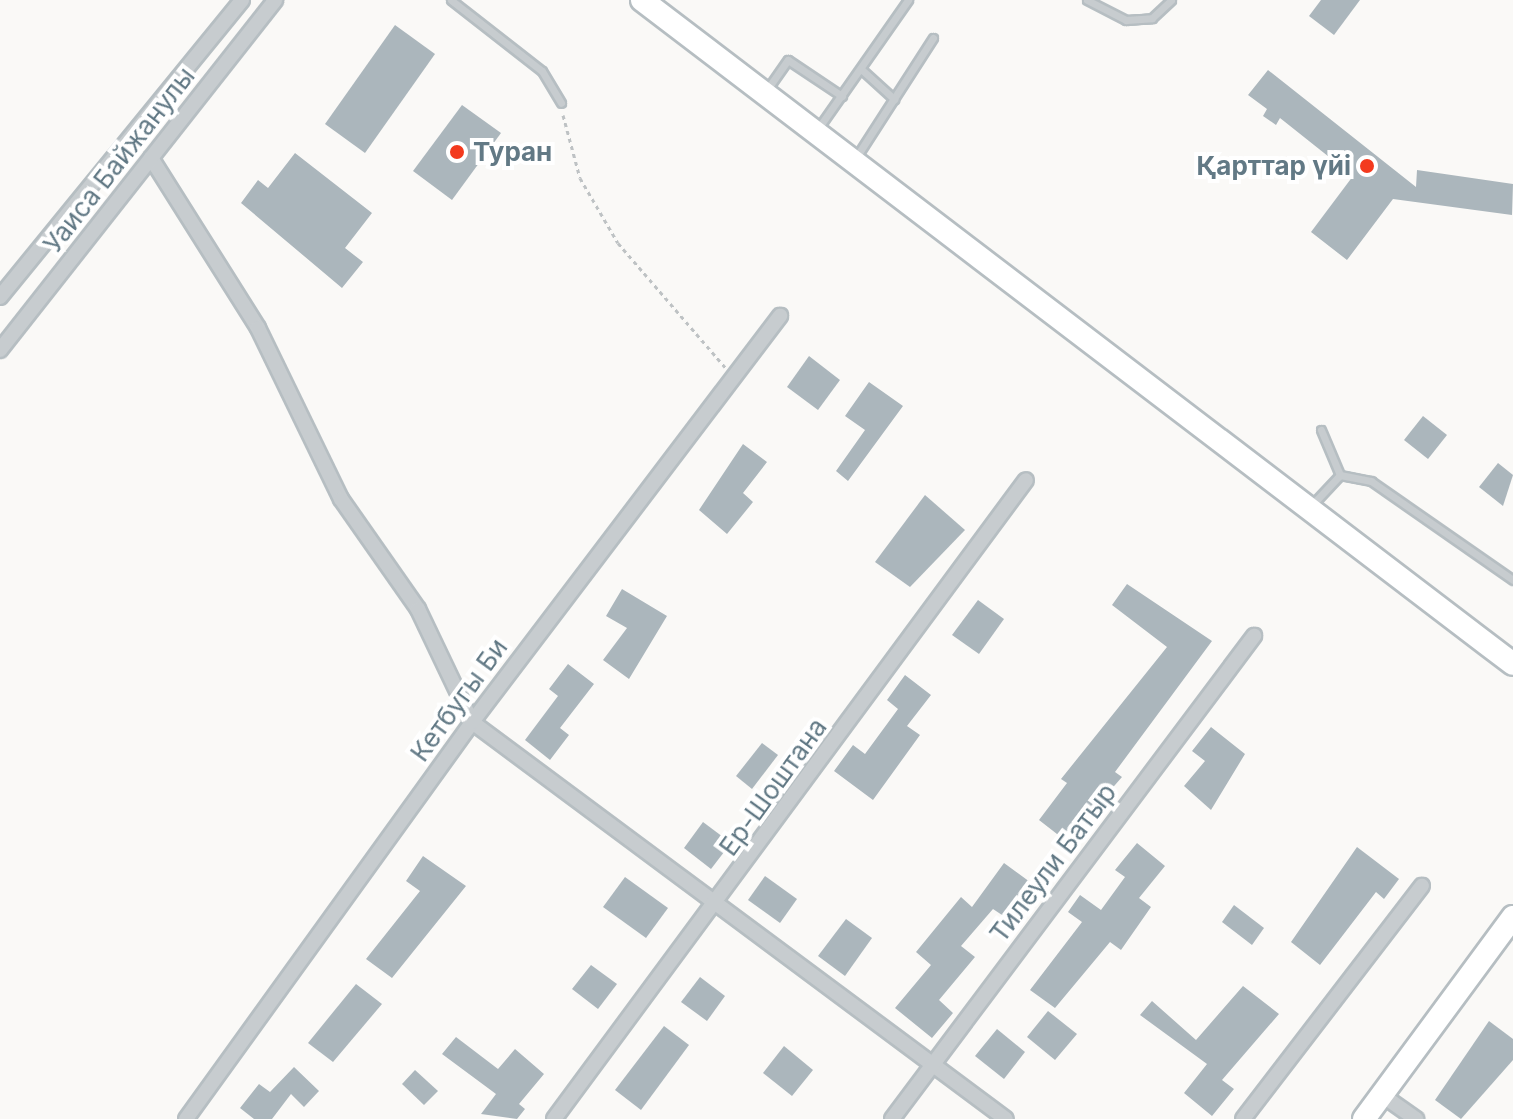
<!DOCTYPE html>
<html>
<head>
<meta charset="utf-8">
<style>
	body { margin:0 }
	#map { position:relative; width:1513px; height:1119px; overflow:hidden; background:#faf9f7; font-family:Inter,sans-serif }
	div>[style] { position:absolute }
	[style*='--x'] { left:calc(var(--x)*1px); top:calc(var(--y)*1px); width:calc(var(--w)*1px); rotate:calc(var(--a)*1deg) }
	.building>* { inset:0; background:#abb6bc }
	.path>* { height:3px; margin-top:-1.5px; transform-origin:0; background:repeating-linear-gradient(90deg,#bec2c4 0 4px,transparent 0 8px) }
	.roads { filter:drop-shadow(2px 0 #b6bec2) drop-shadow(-2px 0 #b6bec2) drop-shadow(0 2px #b6bec2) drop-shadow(0 -2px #b6bec2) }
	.lane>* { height:7px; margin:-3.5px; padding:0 3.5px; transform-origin:3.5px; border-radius:3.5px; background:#c7cccf }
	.street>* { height:14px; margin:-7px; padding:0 7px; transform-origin:7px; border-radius:7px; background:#c7cccf }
	.secondary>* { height:22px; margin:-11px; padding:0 11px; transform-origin:11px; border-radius:11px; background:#fff }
	.dots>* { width:22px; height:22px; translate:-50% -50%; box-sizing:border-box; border:4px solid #fff; border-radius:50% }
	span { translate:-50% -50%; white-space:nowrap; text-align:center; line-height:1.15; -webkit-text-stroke:8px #fff; paint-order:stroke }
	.poi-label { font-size:26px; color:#627985; font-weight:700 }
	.left { translate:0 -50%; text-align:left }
	.right { translate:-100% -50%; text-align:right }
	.street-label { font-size:26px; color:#627985 }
</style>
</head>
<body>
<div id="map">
	<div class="building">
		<i style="clip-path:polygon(1321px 0,1360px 0,1334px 35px,1309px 16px)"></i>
		<i style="clip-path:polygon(395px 25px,435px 54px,365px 153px,325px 124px)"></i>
		<i style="clip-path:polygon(1268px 70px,1416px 187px,1417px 170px,1513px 184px,1512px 215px,1393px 199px,1347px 260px,1311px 232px,1353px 176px,1280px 118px,1276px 125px,1263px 116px,1267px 109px,1248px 95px)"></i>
		<i style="clip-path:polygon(462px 105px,501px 133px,452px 200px,413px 171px)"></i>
		<i style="clip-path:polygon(295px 153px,372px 213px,345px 248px,363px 262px,342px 288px,241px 203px,258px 180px,268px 188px)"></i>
		<i style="clip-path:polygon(809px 356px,840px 380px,818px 410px,787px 387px)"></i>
		<i style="clip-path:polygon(869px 382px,903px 406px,848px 481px,836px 471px,865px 430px,845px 416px)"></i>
		<i style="clip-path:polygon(1423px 416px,1447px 435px,1428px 459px,1404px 440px)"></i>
		<i style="clip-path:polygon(743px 444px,767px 462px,743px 493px,753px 502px,727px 534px,699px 510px)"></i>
		<i style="clip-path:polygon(1498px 463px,1513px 475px,1503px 506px,1479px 487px)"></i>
		<i style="clip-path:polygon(925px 495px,965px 530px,910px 587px,875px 562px)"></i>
		<i style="clip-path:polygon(1127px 584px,1212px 641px,1115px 772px,1122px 777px,1066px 841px,1039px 820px,1067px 783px,1061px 779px,1167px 647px,1112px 605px)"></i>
		<i style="clip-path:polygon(622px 589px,667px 616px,629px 679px,603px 660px,627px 628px,606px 616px)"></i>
		<i style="clip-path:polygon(978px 600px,1004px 619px,979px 654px,952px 635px)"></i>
		<i style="clip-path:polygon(568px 664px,594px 684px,560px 728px,569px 735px,550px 760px,525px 740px,558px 696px,549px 689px)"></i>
		<i style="clip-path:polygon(905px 675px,931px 695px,907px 726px,920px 735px,873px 800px,834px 771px,853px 745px,865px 754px,898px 709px,887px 700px)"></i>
		<i style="clip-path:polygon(1211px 727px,1245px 754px,1211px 810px,1184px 786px,1205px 761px,1192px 751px)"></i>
		<i style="clip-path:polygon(762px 743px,778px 755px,752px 789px,736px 776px)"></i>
		<i style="clip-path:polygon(703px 822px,731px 843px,711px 869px,684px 848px)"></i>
		<i style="clip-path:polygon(1137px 843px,1165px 866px,1139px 898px,1151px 907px,1121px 950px,1110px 942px,1055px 1008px,1030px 990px,1082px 922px,1068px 912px,1080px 895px,1101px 910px,1125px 877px,1115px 870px)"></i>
		<i style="clip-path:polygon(1357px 847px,1399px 879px,1384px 899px,1376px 892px,1320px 965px,1291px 942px)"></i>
		<i style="clip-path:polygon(423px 856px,466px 886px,392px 978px,366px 959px,420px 891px,406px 881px)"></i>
		<i style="clip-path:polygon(1004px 863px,1030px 882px,1005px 917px,993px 909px,961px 946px,975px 957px,939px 1000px,953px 1013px,932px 1038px,895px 1008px,931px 965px,916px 952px,961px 897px,972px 907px)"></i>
		<i style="clip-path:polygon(765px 876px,797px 899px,780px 923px,748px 900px)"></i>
		<i style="clip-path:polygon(625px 877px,668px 908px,646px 938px,603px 907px)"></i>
		<i style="clip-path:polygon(1234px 905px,1264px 928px,1252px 945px,1222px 922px)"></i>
		<i style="clip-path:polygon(846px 919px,872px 938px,845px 976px,818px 956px)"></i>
		<i style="clip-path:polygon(591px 965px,617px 984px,598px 1009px,572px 989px)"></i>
		<i style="clip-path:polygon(700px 977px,725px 996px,707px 1021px,681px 1002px)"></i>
		<i style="clip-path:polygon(356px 984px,382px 1004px,333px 1062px,308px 1043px)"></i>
		<i style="clip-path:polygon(1243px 986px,1279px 1014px,1222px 1080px,1234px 1089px,1212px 1116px,1184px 1093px,1207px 1064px,1140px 1015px,1152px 1001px,1196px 1040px)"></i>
		<i style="clip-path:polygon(1048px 1011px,1077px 1034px,1055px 1060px,1027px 1037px)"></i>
		<i style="clip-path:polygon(1489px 1021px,1513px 1039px,1513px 1060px,1461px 1119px,1435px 1100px)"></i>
		<i style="clip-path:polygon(664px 1026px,689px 1045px,641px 1110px,615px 1090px)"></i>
		<i style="clip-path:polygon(997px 1029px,1025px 1052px,1004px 1079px,975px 1056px)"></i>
		<i style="clip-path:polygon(456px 1037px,498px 1069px,515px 1049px,544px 1074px,519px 1104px,525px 1109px,517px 1119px,481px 1114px,496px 1094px,442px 1054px)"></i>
		<i style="clip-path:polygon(784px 1046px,813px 1070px,792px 1096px,763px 1073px)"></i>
		<i style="clip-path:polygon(294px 1067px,319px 1091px,304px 1107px,291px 1094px,272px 1119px,254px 1119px,240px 1108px,259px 1084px,270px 1092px)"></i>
		<i style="clip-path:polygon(415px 1070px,438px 1091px,424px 1105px,402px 1084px)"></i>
	</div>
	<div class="path">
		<i style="--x:563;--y:115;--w:65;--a:74.9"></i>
		<i style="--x:580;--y:178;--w:75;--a:59.7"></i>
		<i style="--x:618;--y:243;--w:164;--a:49.2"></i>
	</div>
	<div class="roads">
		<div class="lane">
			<i style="--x:451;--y:0;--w:115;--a:38"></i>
			<i style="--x:542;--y:71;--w:37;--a:59"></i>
			<i style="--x:1087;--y:0;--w:44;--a:27.1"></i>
			<i style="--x:1126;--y:20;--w:26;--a:-4"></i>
			<i style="--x:1152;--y:18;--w:26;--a:-43"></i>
			<i style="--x:861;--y:69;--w:45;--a:42.3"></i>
			<i style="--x:766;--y:91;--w:38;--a:-55"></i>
			<i style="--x:788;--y:60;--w:65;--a:33.7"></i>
			<i style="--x:817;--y:130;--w:159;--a:-55"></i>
			<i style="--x:855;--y:159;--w:144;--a:-57.2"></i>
			<i style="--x:1321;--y:430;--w:49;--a:67.1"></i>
			<i style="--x:1310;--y:507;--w:44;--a:-46.8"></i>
			<i style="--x:1340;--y:475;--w:32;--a:11"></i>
			<i style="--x:1371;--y:481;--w:173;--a:34.9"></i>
		</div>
		<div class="street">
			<i style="--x:151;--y:158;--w:201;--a:57.8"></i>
			<i style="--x:258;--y:328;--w:190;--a:64.1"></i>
			<i style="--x:341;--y:499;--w:134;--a:55"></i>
			<i style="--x:418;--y:609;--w:125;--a:64.5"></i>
			<i style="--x:472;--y:722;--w:665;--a:36.63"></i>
			<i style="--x:0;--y:297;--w:383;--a:-50.8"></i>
			<i style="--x:0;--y:350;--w:445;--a:-51.8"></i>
			<i style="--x:1382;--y:1095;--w:42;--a:35.2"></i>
			<i style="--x:186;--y:1119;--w:489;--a:-54.2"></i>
			<i style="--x:472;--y:722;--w:510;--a:-52.82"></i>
			<i style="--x:554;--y:1119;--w:794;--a:-53.55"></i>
			<i style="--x:892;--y:1119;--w:604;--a:-53.15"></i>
			<i style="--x:1243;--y:1119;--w:294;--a:-52.5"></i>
		</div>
		<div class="secondary">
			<i style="--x:642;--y:0;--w:1095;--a:37.32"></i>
			<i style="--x:1364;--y:1119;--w:251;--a:-53.6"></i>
		</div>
	</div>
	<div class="dots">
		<i style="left:457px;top:152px;background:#f33a1e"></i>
		<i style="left:1367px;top:166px;background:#f33a1e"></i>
	</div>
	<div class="poi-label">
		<span class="left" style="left:473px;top:152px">Туран</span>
		<span class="right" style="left:1351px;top:166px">Қарттар үйі</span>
	</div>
	<div class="street-label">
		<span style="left:119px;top:160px;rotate:-52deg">Уаиса Байжанулы</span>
		<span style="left:459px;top:700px;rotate:-54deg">Кетбугы Би</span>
		<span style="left:773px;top:787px;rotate:-54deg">Ер-Шоштана</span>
		<span style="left:1053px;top:863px;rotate:-53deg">Тилеули Батыр</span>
	</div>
</div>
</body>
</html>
